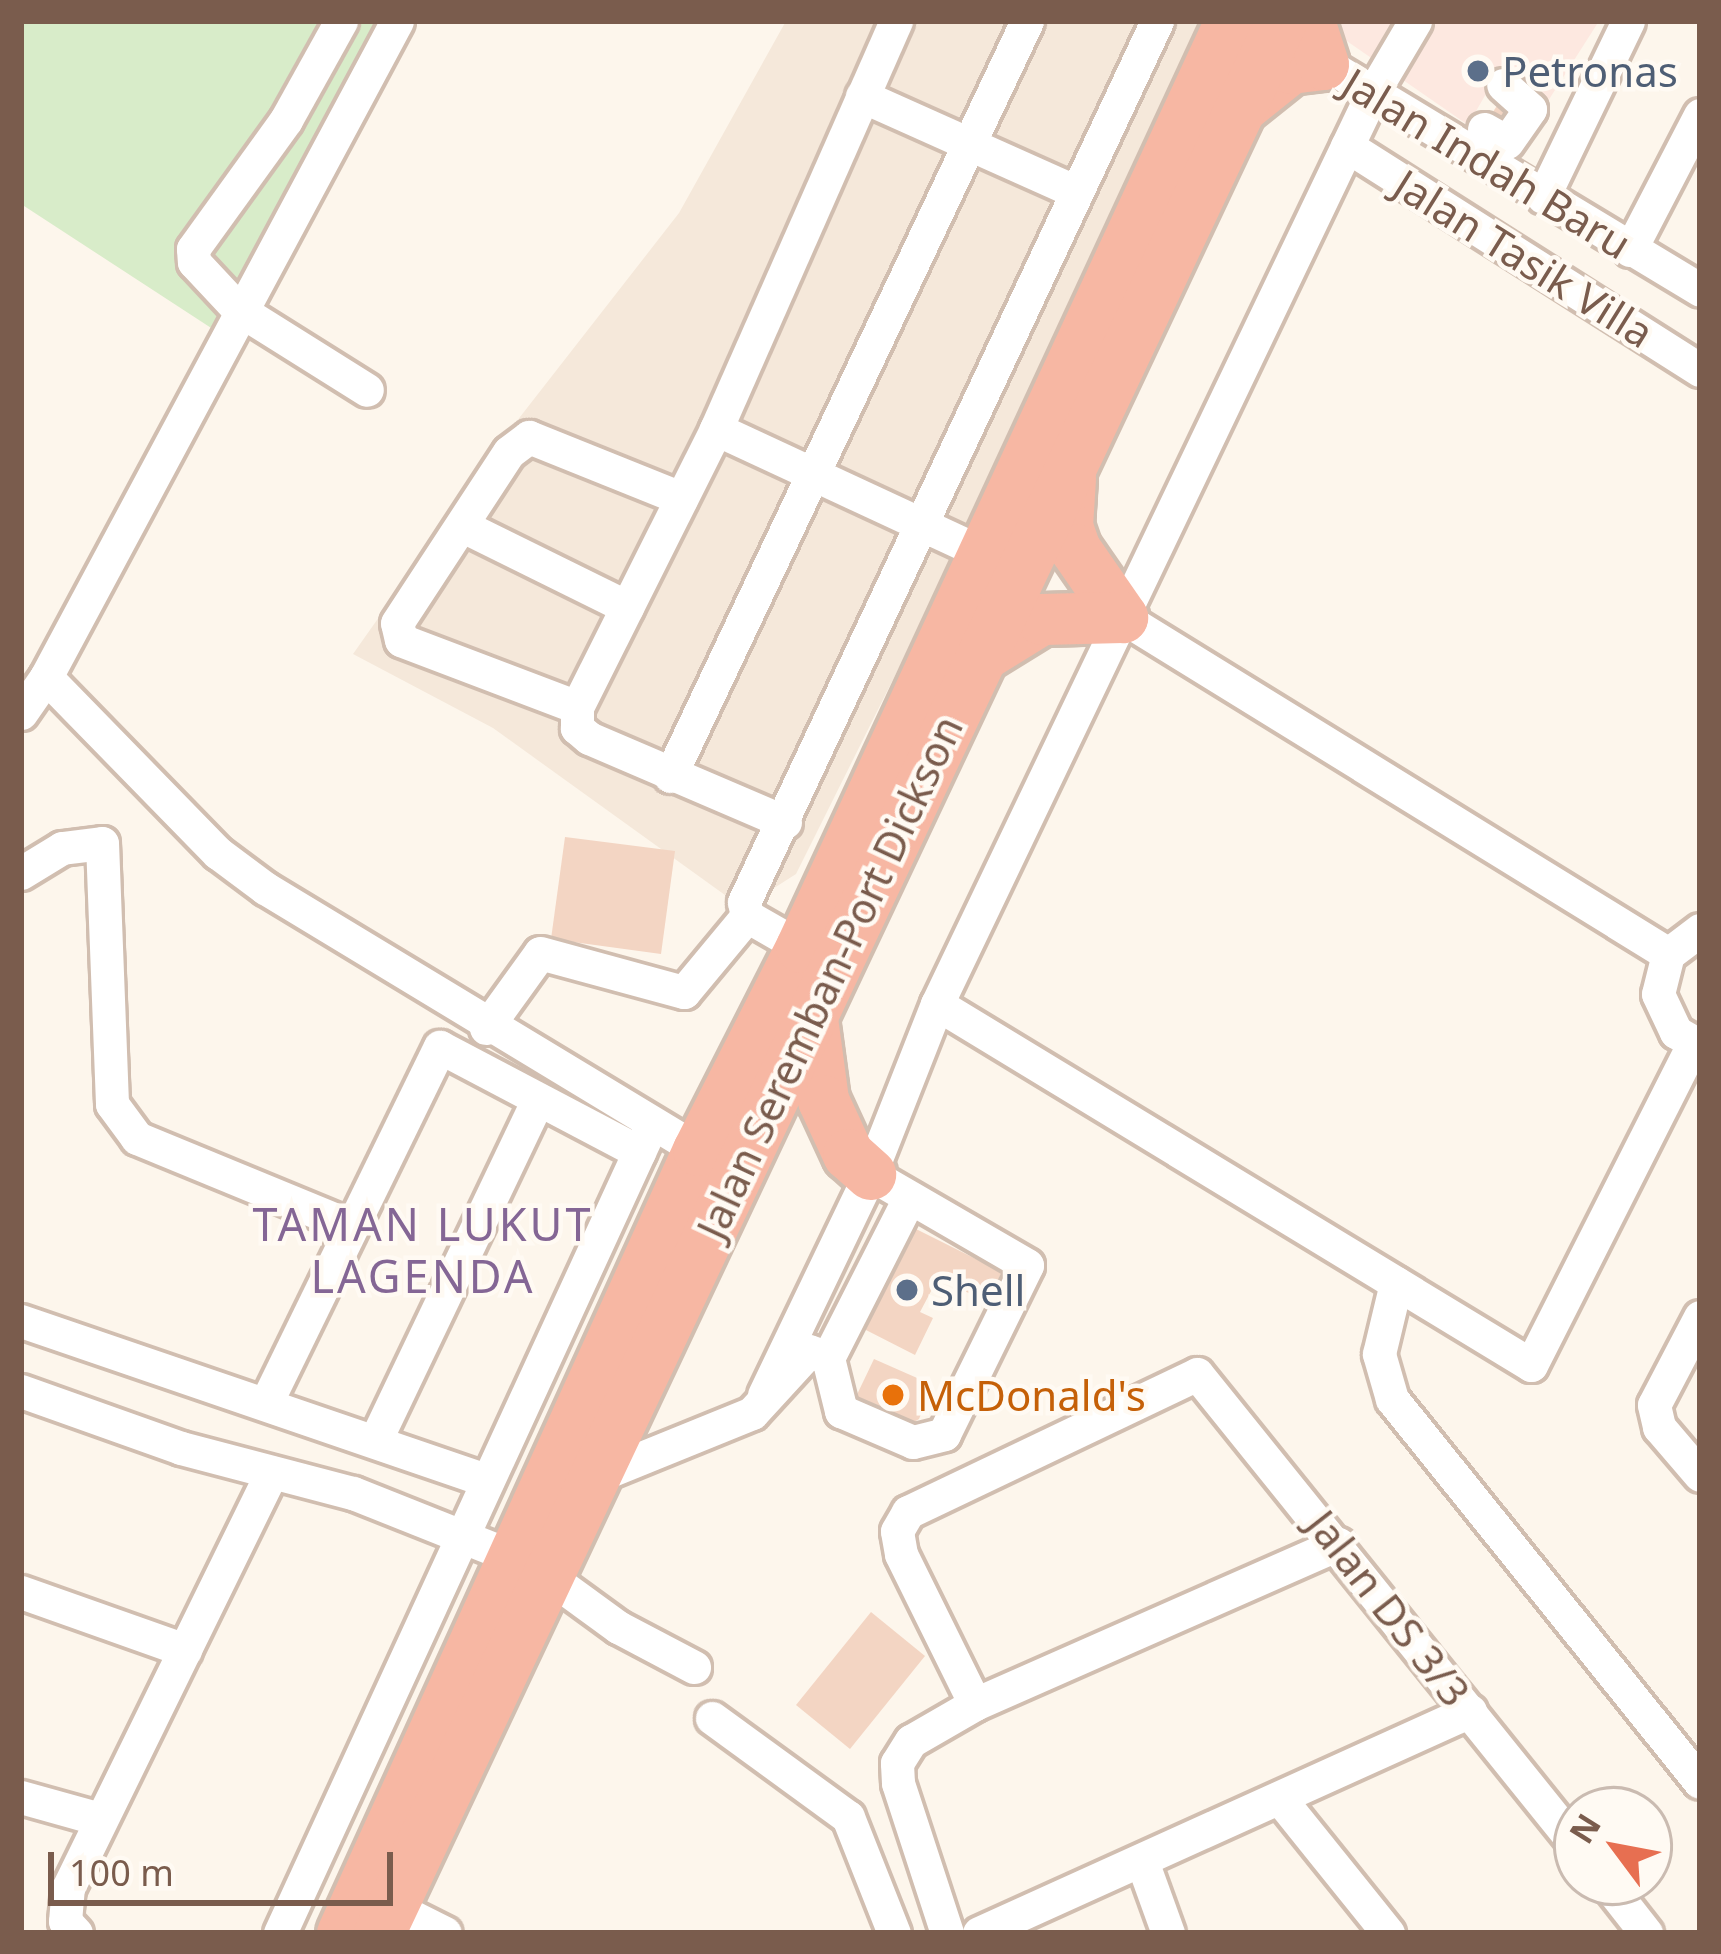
<!DOCTYPE html>
<html>
<head>
<meta charset="utf-8">
<style>
	body { margin:0 }
	#map { position:relative; width:1721px; height:1954px; overflow:hidden; background:#fdf6ec; font-family:"Noto Sans",sans-serif }
	div>[style] { position:absolute }
	[style*='--x'] { left:calc(var(--x)*1px); top:calc(var(--y)*1px); width:calc(var(--w)*1px); rotate:calc(var(--a)*1deg) }
	.residential>* { inset:0; background:#f5e8da }
	.commercial>* { inset:0; background:#fde8e0 }
	.green>* { inset:0; background:#d8ecc9 }
	.building>* { inset:0; background:#f3d5c3 }
	.roads { filter:drop-shadow(3px 0 #d1beb0) drop-shadow(-3px 0 #d1beb0) drop-shadow(0 3px #d1beb0) drop-shadow(0 -3px #d1beb0) }
	.minor>* { height:33px; margin:-16.5px; padding:0 16.5px; transform-origin:16.5px; border-radius:16.5px; background:#fff }
	.highway>* { height:51px; margin:-25.5px; padding:0 25.5px; transform-origin:25.5px; border-radius:25.5px; background:#f7b7a3 }
	.dots>* { width:33px; height:33px; translate:-50% -50%; box-sizing:border-box; border:6px solid #fffaf3; border-radius:50% }
	span { translate:-50% -50%; white-space:nowrap; text-align:center; line-height:1.15; -webkit-text-stroke:9px #fffaf3; paint-order:stroke }
	.service-label { font-size:42px; color:#4e5e75 }
	.left { translate:0 -50%; text-align:left }
	.street-label { font-size:42px; color:#7a5c4d }
	.food-label { font-size:42px; color:#c56008 }
	.neighbourhood-label { font-size:45px; color:#846695; letter-spacing:3px }
	.frame { position:absolute; inset:0; border:24px solid #7a5c4d; pointer-events:none }
	.north { position:absolute; left:1553px; top:1786px; width:120px; height:120px; box-sizing:border-box; background:#fffaf3; border:3px solid #cabbb1; border-radius:50%; rotate:302deg; font-size:33px; font-weight:700; line-height:48px; text-align:center; color:#7a5c4d }
	.north::after { content:''; display:block; margin:auto; width:42px; height:54px; background:#e76f51; clip-path:polygon(50% 0,100% 100%,50% 72%,0 100%) }
	.scale { position:absolute; left:48px; top:1852px; width:345px; height:54px; box-sizing:border-box; border:6px solid #7a5c4d; border-top:0; padding-left:15px; font-size:36px; line-height:42px; white-space:nowrap; color:#7a5c4d; -webkit-text-stroke:9px #fffaf3; paint-order:stroke }
</style>
</head>
<body>
<div id="map">
	<div class="residential">
		<i style="clip-path:polygon(786px 21px,1200px 21px,961px 543px,796px 874px,743px 908px,493px 728px,353px 654px,520px 417px,679px 213px)"></i>
	</div>
	<div class="commercial">
		<i style="clip-path:polygon(1333px 21px,1599px 21px,1548px 101px,1498px 73px,1468px 125px,1328px 28px)"></i>
	</div>
	<div class="green">
		<i style="clip-path:polygon(21px 21px,400px 21px,225px 337px,21px 204px)"></i>
	</div>
	<div class="building">
		<i style="clip-path:polygon(1504px 95px,1520px 105px,1505px 128px,1489px 118px)"></i>
		<i style="clip-path:polygon(565px 837px,675px 851px,661px 954px,551px 939px)"></i>
		<i style="clip-path:polygon(914px 1228px,1002px 1272px,987px 1302px,938px 1278px,920px 1312px,933px 1318px,915px 1355px,864px 1329px)"></i>
		<i style="clip-path:polygon(874px 1359px,933px 1385px,919px 1419px,906px 1427px,852px 1405px)"></i>
		<i style="clip-path:polygon(871px 1612px,925px 1656px,850px 1749px,796px 1705px)"></i>
	</div>
	<div class="roads">
		<div class="minor">
			<i style="--x:341;--y:21;--w:113;--a:119.1"></i>
			<i style="--x:286;--y:120;--w:159;--a:125.8"></i>
			<i style="--x:193;--y:249;--w:13;--a:86"></i>
			<i style="--x:194;--y:262;--w:64;--a:46.9"></i>
			<i style="--x:238;--y:309;--w:152;--a:32.1"></i>
			<i style="--x:397;--y:21;--w:744;--a:118.15"></i>
			<i style="--x:46;--y:677;--w:246;--a:45.7"></i>
			<i style="--x:218;--y:853;--w:59;--a:36.7"></i>
			<i style="--x:265;--y:888;--w:506;--a:31.18"></i>
			<i style="--x:1306;--y:52;--w:460;--a:31.1"></i>
			<i style="--x:862;--y:96;--w:235;--a:24.1"></i>
			<i style="--x:1484;--y:129;--w:26;--a:29"></i>
			<i style="--x:1507;--y:142;--w:40;--a:-55.1"></i>
			<i style="--x:1530;--y:109;--w:36;--a:-138"></i>
			<i style="--x:1347;--y:146;--w:418;--a:32.4"></i>
			<i style="--x:1543;--y:197;--w:195;--a:-64.2"></i>
			<i style="--x:1630;--y:250;--w:152;--a:-62.6"></i>
			<i style="--x:716;--y:429;--w:297;--a:24.9"></i>
			<i style="--x:463;--y:526;--w:183;--a:26.3"></i>
			<i style="--x:1122;--y:617;--w:642;--a:31.68"></i>
			<i style="--x:577;--y:707;--w:188;--a:-159.2"></i>
			<i style="--x:401;--y:640;--w:17;--a:-103"></i>
			<i style="--x:397;--y:623;--w:204;--a:-56.8"></i>
			<i style="--x:509;--y:452;--w:25;--a:-37"></i>
			<i style="--x:529;--y:437;--w:164;--a:21.9"></i>
			<i style="--x:21;--y:713;--w:44;--a:-55.2"></i>
			<i style="--x:670;--y:776;--w:835;--a:-64.69"></i>
			<i style="--x:785;--y:822;--w:213;--a:-156.8"></i>
			<i style="--x:589;--y:738;--w:16;--a:-140"></i>
			<i style="--x:577;--y:728;--w:21;--a:-90"></i>
			<i style="--x:577;--y:707;--w:311;--a:-63.4"></i>
			<i style="--x:716;--y:429;--w:446;--a:-66.2"></i>
			<i style="--x:21;--y:873;--w:48;--a:-31.4"></i>
			<i style="--x:62;--y:848;--w:40;--a:-7.1"></i>
			<i style="--x:102;--y:843;--w:261;--a:87.8"></i>
			<i style="--x:112;--y:1104;--w:42;--a:53.7"></i>
			<i style="--x:137;--y:1138;--w:231;--a:22.4"></i>
			<i style="--x:747;--y:916;--w:62;--a:29.9"></i>
			<i style="--x:1700;--y:930;--w:40;--a:143"></i>
			<i style="--x:1668;--y:954;--w:41;--a:104"></i>
			<i style="--x:1658;--y:994;--w:42;--a:64.7"></i>
			<i style="--x:1676;--y:1032;--w:28;--a:30"></i>
			<i style="--x:937;--y:1004;--w:695;--a:31.29"></i>
			<i style="--x:1531;--y:1365;--w:360;--a:-63.2"></i>
			<i style="--x:486;--y:1028;--w:92;--a:-54.2"></i>
			<i style="--x:540;--y:953;--w:149;--a:15.2"></i>
			<i style="--x:684;--y:992;--w:99;--a:-50.3"></i>
			<i style="--x:747;--y:916;--w:14;--a:-102"></i>
			<i style="--x:744;--y:902;--w:973;--a:-64.88"></i>
			<i style="--x:1396;--y:1283;--w:73;--a:103.5"></i>
			<i style="--x:1379;--y:1354;--w:47;--a:73.9"></i>
			<i style="--x:1392;--y:1399;--w:491;--a:51.2"></i>
			<i style="--x:1700;--y:1317;--w:99;--a:117.6"></i>
			<i style="--x:1654;--y:1405;--w:23;--a:77"></i>
			<i style="--x:1659;--y:1427;--w:63;--a:49.5"></i>
			<i style="--x:21;--y:1321;--w:493;--a:18.9"></i>
			<i style="--x:828;--y:1358;--w:177;--a:-63.1"></i>
			<i style="--x:21;--y:1391;--w:170;--a:19.6"></i>
			<i style="--x:181;--y:1448;--w:178;--a:14.7"></i>
			<i style="--x:353;--y:1493;--w:173;--a:21.7"></i>
			<i style="--x:764;--y:1395;--w:245;--a:-64.4"></i>
			<i style="--x:870;--y:1174;--w:183;--a:-68.5"></i>
			<i style="--x:937;--y:1004;--w:1009;--a:-64.45"></i>
			<i style="--x:1372;--y:94;--w:85;--a:-59.5"></i>
			<i style="--x:267;--y:1401;--w:394;--a:-64"></i>
			<i style="--x:440;--y:1047;--w:225;--a:27.8"></i>
			<i style="--x:376;--y:1439;--w:371;--a:-64.5"></i>
			<i style="--x:597;--y:1476;--w:167;--a:-22.1"></i>
			<i style="--x:752;--y:1413;--w:84;--a:-47.4"></i>
			<i style="--x:809;--y:1351;--w:20;--a:20"></i>
			<i style="--x:828;--y:1358;--w:55;--a:76.2"></i>
			<i style="--x:841;--y:1411;--w:78;--a:23.3"></i>
			<i style="--x:913;--y:1442;--w:32;--a:-14"></i>
			<i style="--x:944;--y:1434;--w:188;--a:-63.8"></i>
			<i style="--x:1027;--y:1265;--w:181;--a:-149.9"></i>
			<i style="--x:548;--y:1576;--w:87;--a:36.1"></i>
			<i style="--x:618;--y:1627;--w:86;--a:27.8"></i>
			<i style="--x:21;--y:1592;--w:174;--a:19.5"></i>
			<i style="--x:975;--y:1704;--w:167;--a:-116.3"></i>
			<i style="--x:901;--y:1554;--w:23;--a:-100"></i>
			<i style="--x:897;--y:1531;--w:22;--a:-60"></i>
			<i style="--x:908;--y:1512;--w:320;--a:-25.5"></i>
			<i style="--x:1197;--y:1374;--w:606;--a:51.16"></i>
			<i style="--x:712;--y:1718;--w:168;--a:36.1"></i>
			<i style="--x:848;--y:1817;--w:125;--a:68.4"></i>
			<i style="--x:21;--y:1797;--w:82;--a:15.6"></i>
			<i style="--x:1281;--y:1800;--w:171;--a:51.2"></i>
			<i style="--x:1143;--y:1864;--w:73;--a:70.1"></i>
			<i style="--x:1606;--y:1882;--w:65;--a:51.9"></i>
			<i style="--x:391;--y:1906;--w:60;--a:26.6"></i>
			<i style="--x:76;--y:1933;--w:16;--a:-133"></i>
			<i style="--x:65;--y:1921;--w:33;--a:-85"></i>
			<i style="--x:68;--y:1888;--w:461;--a:-63.9"></i>
			<i style="--x:280;--y:1933;--w:888;--a:-65.31"></i>
			<i style="--x:947;--y:1933;--w:158;--a:-108.1"></i>
			<i style="--x:898;--y:1783;--w:20;--a:-93"></i>
			<i style="--x:897;--y:1763;--w:26;--a:-58"></i>
			<i style="--x:911;--y:1741;--w:74;--a:-30"></i>
			<i style="--x:975;--y:1704;--w:397;--a:-23.8"></i>
			<i style="--x:979;--y:1933;--w:539;--a:-24.33"></i>
		</div>
		<div class="highway">
			<i style="--x:1244;--y:105;--w:59;--a:-38.8"></i>
			<i style="--x:1290;--y:68;--w:33;--a:-7"></i>
			<i style="--x:1323;--y:64;--w:45;--a:-108"></i>
			<i style="--x:1070;--y:478;--w:48;--a:93.6"></i>
			<i style="--x:1067;--y:526;--w:24;--a:71"></i>
			<i style="--x:1075;--y:549;--w:83;--a:55.3"></i>
			<i style="--x:981;--y:656;--w:70;--a:-31.7"></i>
			<i style="--x:1041;--y:619;--w:81;--a:-1.4"></i>
			<i style="--x:811;--y:1011;--w:90;--a:82.3"></i>
			<i style="--x:823;--y:1100;--w:60;--a:65.2"></i>
			<i style="--x:848;--y:1154;--w:30;--a:42"></i>
			<i style="--x:342;--y:1933;--w:860;--a:-65.55"></i>
			<i style="--x:698;--y:1150;--w:228;--a:-63.1"></i>
			<i style="--x:801;--y:947;--w:1021;--a:-65.14"></i>
			<i style="--x:379;--y:1933;--w:2114;--a:-64.74"></i>
		</div>
	</div>
	<div class="dots">
		<i style="left:1478px;top:71px;background:#5c6f8a"></i>
		<i style="left:907px;top:1290px;background:#5c6f8a"></i>
		<i style="left:893px;top:1395px;background:#e8710a"></i>
	</div>
	<div class="service-label">
		<span class="left" style="left:1502px;top:71px">Petronas</span>
		<span class="left" style="left:931px;top:1290px">Shell</span>
	</div>
	<div class="street-label">
		<span style="left:1487px;top:163px;rotate:31deg">Jalan Indah Baru</span>
		<span style="left:1524px;top:258px;rotate:32deg">Jalan Tasik Villa</span>
		<span style="left:829px;top:977px;rotate:-65deg">Jalan Seremban-Port Dickson</span>
		<span style="left:1389px;top:1608px;rotate:52deg">Jalan DS 3/3</span>
	</div>
	<div class="food-label">
		<span class="left" style="left:917px;top:1395px">McDonald's</span>
	</div>
	<div class="neighbourhood-label">
		<span style="left:423px;top:1250px">TAMAN LUKUT<br>LAGENDA</span>
	</div>
	<div class="frame"></div>
	<div class="north">N</div>
	<div class="scale">100 m</div>
</div>
</body>
</html>
